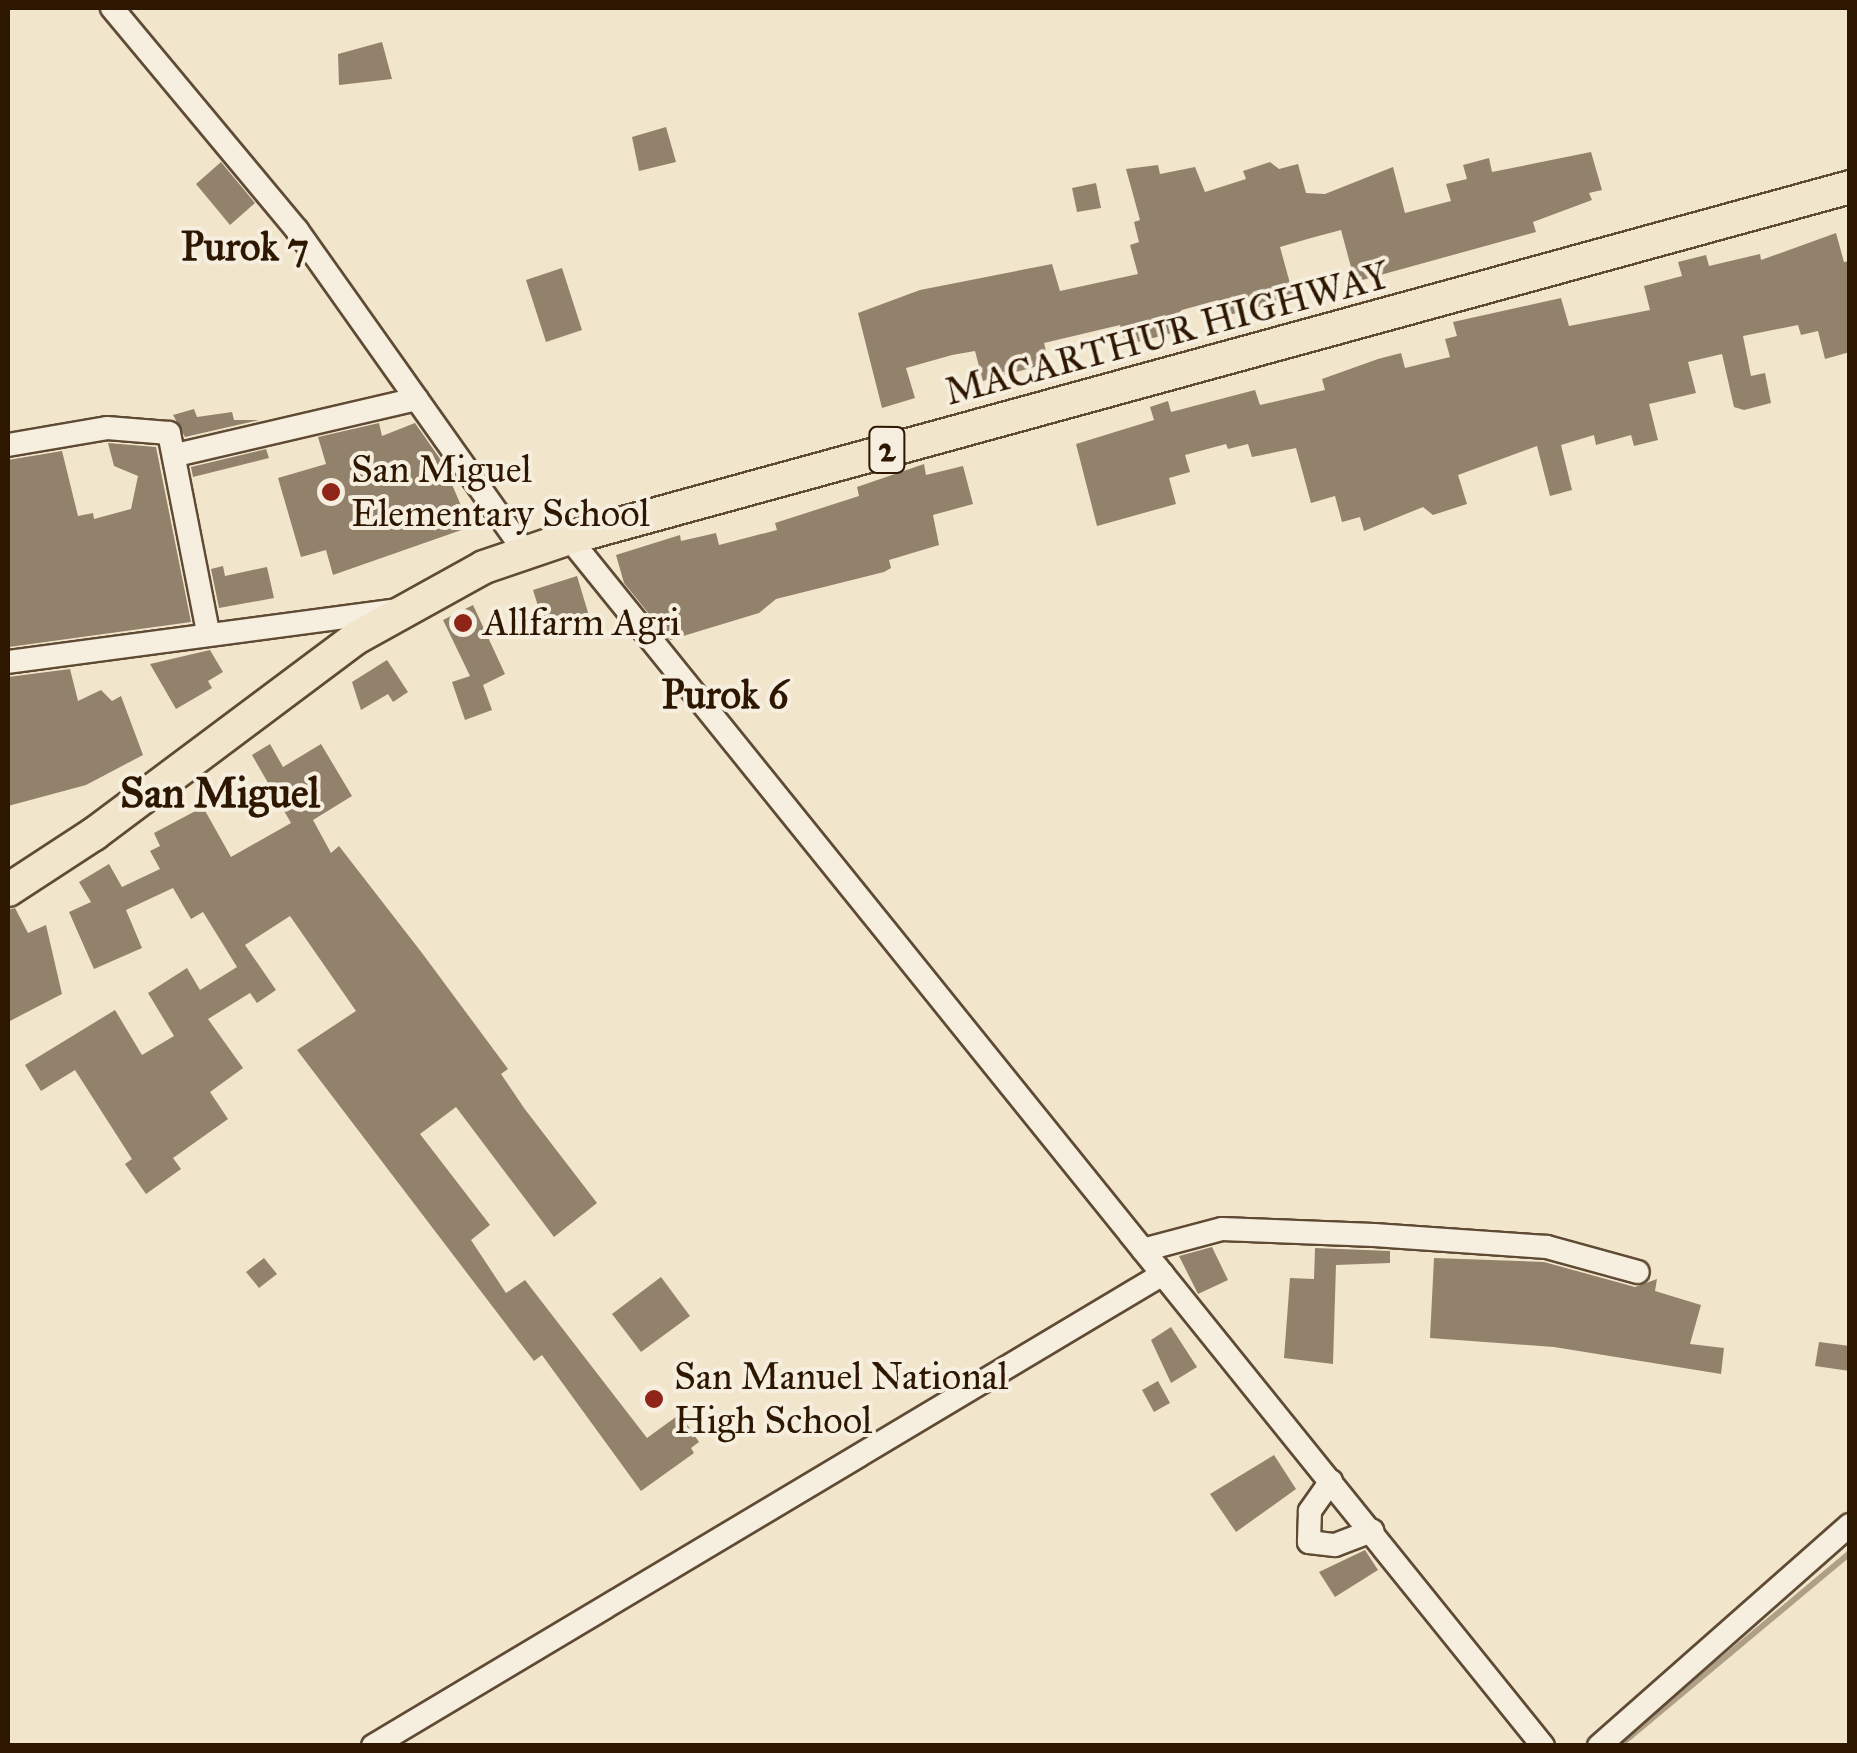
<!DOCTYPE html>
<html>
<head>
<meta charset="utf-8">
<style>
	body { margin:0 }
	#map { position:relative; width:1857px; height:1753px; overflow:hidden; background:#f1e5cc; font-family:"IM FELL Great Primer",serif }
	div>[style] { position:absolute }
	[style*='--x'] { left:calc(var(--x)*1px); top:calc(var(--y)*1px); width:calc(var(--w)*1px); rotate:calc(var(--a)*1deg) }
	.stream>* { height:6px; margin:-3px; padding:0 3px; transform-origin:3px; border-radius:3px; background:#af9f87 }
	.building>* { inset:0; background:#93826b }
	.roads { filter:drop-shadow(2px 0 #5f4a34) drop-shadow(-2px 0 #5f4a34) drop-shadow(0 2px #5f4a34) drop-shadow(0 -2px #5f4a34) }
	.minor>* { height:22px; margin:-11px; padding:0 11px; transform-origin:11px; border-radius:11px; background:#f6eede }
	.highway>* { height:32px; margin:-16px; padding:0 16px; transform-origin:16px; border-radius:16px; background:#f1e5cc }
	.dots>* { width:28px; height:28px; translate:-50% -50%; box-sizing:border-box; border:5px solid #f6eede; border-radius:50% }
	span { translate:-50% -50%; white-space:nowrap; text-align:center; line-height:1.15; -webkit-text-stroke:8px #f6eede; paint-order:stroke }
	.shield-label span { padding:2px 8px; background:#f6eede; border:2px solid; border-radius:8px; -webkit-text-stroke-width:0 }
	.shield-label { font-size:35px; color:#2e1701; font-weight:700 }
	.street-label { font-size:38px; color:#2e1701 }
	.poi-label { font-size:38px; color:#2e1701 }
	.left { translate:0 -50%; text-align:left }
	.neighbourhood-label { font-size:40px; color:#2e1701; font-weight:700 }
	.quarter-label { font-size:42px; color:#2e1701; font-weight:700 }
	.frame { position:absolute; inset:0; border:10px solid #2e1701; pointer-events:none }
</style>
</head>
<body>
<div id="map">
	<div class="stream">
		<i style="--x:1619;--y:1746;--w:301;--a:-39.9"></i>
	</div>
	<div class="building">
		<i style="clip-path:polygon(382px 42px,392px 79px,339px 85px,338px 54px)"></i>
		<i style="clip-path:polygon(666px 127px,676px 162px,639px 171px,632px 137px)"></i>
		<i style="clip-path:polygon(1591px 152px,1602px 190px,1589px 193px,1592px 200px,1533px 222px,1536px 232px,1355px 282px,1341px 230px,1311px 238px,1280px 247px,1294px 298px,1225px 316px,1218px 300px,1182px 310px,1176px 315px,1180px 331px,1126px 345px,1120px 325px,1044px 343px,1049px 363px,983px 381px,975px 351px,952px 355px,906px 368px,915px 398px,882px 408px,858px 313px,920px 290px,1052px 264px,1060px 291px,1138px 274px,1130px 245px,1139px 242px,1134px 222px,1140px 220px,1126px 169px,1158px 165px,1160px 174px,1195px 167px,1205px 192px,1246px 179px,1243px 171px,1270px 162px,1279px 169px,1298px 164px,1306px 193px,1325px 194px,1393px 167px,1405px 213px,1451px 201px,1446px 184px,1467px 179px,1463px 165px,1489px 158px,1492px 172px)"></i>
		<i style="clip-path:polygon(221px 162px,255px 203px,230px 225px,196px 184px)"></i>
		<i style="clip-path:polygon(1096px 183px,1101px 208px,1077px 212px,1072px 188px)"></i>
		<i style="clip-path:polygon(1836px 233px,1844px 262px,1850px 261px,1850px 352px,1825px 359px,1818px 331px,1801px 335px,1798px 325px,1743px 336px,1751px 376px,1765px 373px,1771px 403px,1744px 410px,1734px 407px,1722px 354px,1688px 362px,1696px 393px,1649px 404px,1658px 440px,1634px 446px,1631px 435px,1596px 445px,1594px 435px,1561px 445px,1572px 490px,1550px 496px,1537px 446px,1458px 475px,1467px 504px,1433px 515px,1423px 507px,1364px 531px,1360px 517px,1342px 522px,1335px 496px,1311px 503px,1296px 448px,1252px 457px,1248px 444px,1228px 449px,1226px 444px,1185px 455px,1190px 472px,1169px 478px,1176px 504px,1097px 526px,1076px 444px,1154px 420px,1150px 407px,1168px 401px,1171px 412px,1255px 390px,1260px 405px,1325px 390px,1322px 379px,1378px 359px,1401px 353px,1405px 368px,1450px 357px,1445px 339px,1457px 336px,1453px 322px,1561px 298px,1569px 326px,1650px 310px,1644px 286px,1682px 276px,1678px 262px,1706px 255px,1709px 266px,1760px 254px,1761px 260px)"></i>
		<i style="clip-path:polygon(562px 268px,582px 330px,546px 342px,526px 280px)"></i>
		<i style="clip-path:polygon(194px 409px,197px 417px,232px 412px,234px 420px,259px 420px,185px 437px,173px 415px)"></i>
		<i style="clip-path:polygon(379px 423px,382px 436px,415px 423px,443px 463px,470px 527px,333px 575px,326px 550px,301px 557px,278px 478px,326px 464px,318px 437px)"></i>
		<i style="clip-path:polygon(108px 443px,156px 447px,191px 622px,9px 647px,8px 460px,62px 451px,78px 516px,93px 513px,94px 519px,131px 509px,138px 476px,114px 466px)"></i>
		<i style="clip-path:polygon(266px 449px,269px 458px,193px 477px,191px 467px)"></i>
		<i style="clip-path:polygon(924px 464px,926px 475px,963px 466px,973px 504px,933px 515px,939px 545px,889px 560px,891px 568px,884px 572px,776px 599px,759px 613px,670px 640px,624px 583px,616px 555px,680px 535px,681px 541px,716px 533px,719px 545px,777px 530px,775px 523px,859px 496px,857px 487px)"></i>
		<i style="clip-path:polygon(223px 566px,225px 576px,267px 567px,274px 598px,219px 608px,211px 569px)"></i>
		<i style="clip-path:polygon(577px 576px,590px 619px,546px 632px,533px 590px)"></i>
		<i style="clip-path:polygon(473px 605px,505px 674px,483px 685px,492px 710px,465px 720px,452px 682px,470px 676px,443px 620px)"></i>
		<i style="clip-path:polygon(210px 650px,223px 672px,208px 681px,212px 688px,176px 709px,150px 664px)"></i>
		<i style="clip-path:polygon(387px 660px,408px 692px,393px 702px,388px 694px,361px 710px,352px 682px)"></i>
		<i style="clip-path:polygon(70px 669px,78px 701px,101px 690px,112px 701px,121px 696px,143px 755px,86px 785px,8px 806px,8px 677px)"></i>
		<i style="clip-path:polygon(270px 744px,283px 767px,321px 744px,352px 796px,313px 820px,331px 853px,339px 846px,422px 953px,508px 1069px,501px 1074px,524px 1108px,597px 1203px,554px 1237px,456px 1107px,420px 1134px,490px 1225px,471px 1240px,506px 1293px,525px 1280px,647px 1438px,680px 1414px,699px 1442px,691px 1448px,694px 1453px,641px 1491px,542px 1355px,534px 1361px,297px 1050px,356px 1011px,290px 916px,245px 945px,276px 990px,257px 1003px,250px 993px,208px 1019px,243px 1068px,210px 1092px,228px 1119px,173px 1158px,181px 1169px,146px 1194px,125px 1164px,132px 1159px,75px 1070px,41px 1091px,25px 1065px,115px 1010px,142px 1055px,174px 1036px,148px 993px,187px 968px,200px 990px,237px 967px,203px 912px,191px 919px,173px 888px,126px 910px,142px 948px,94px 969px,69px 912px,91px 902px,79px 882px,109px 864px,122px 887px,160px 869px,150px 851px,160px 846px,154px 833px,203px 807px,231px 857px,291px 823px,252px 755px)"></i>
		<i style="clip-path:polygon(15px 908px,28px 933px,46px 925px,62px 994px,8px 1022px,8px 910px)"></i>
		<i style="clip-path:polygon(1212px 1247px,1228px 1280px,1198px 1294px,1179px 1256px)"></i>
		<i style="clip-path:polygon(1315px 1248px,1390px 1251px,1390px 1263px,1336px 1265px,1333px 1364px,1284px 1358px,1290px 1278px,1314px 1279px)"></i>
		<i style="clip-path:polygon(264px 1258px,277px 1274px,259px 1288px,246px 1272px)"></i>
		<i style="clip-path:polygon(1434px 1258px,1544px 1262px,1635px 1287px,1657px 1279px,1655px 1291px,1701px 1305px,1690px 1344px,1724px 1348px,1721px 1374px,1554px 1347px,1430px 1338px)"></i>
		<i style="clip-path:polygon(661px 1277px,690px 1316px,641px 1352px,612px 1314px)"></i>
		<i style="clip-path:polygon(1171px 1327px,1197px 1367px,1171px 1383px,1151px 1340px)"></i>
		<i style="clip-path:polygon(1819px 1342px,1850px 1346px,1850px 1371px,1815px 1366px)"></i>
		<i style="clip-path:polygon(1158px 1381px,1170px 1403px,1154px 1412px,1142px 1390px)"></i>
		<i style="clip-path:polygon(1274px 1455px,1296px 1489px,1236px 1532px,1210px 1494px)"></i>
		<i style="clip-path:polygon(1365px 1550px,1378px 1570px,1335px 1597px,1319px 1572px)"></i>
	</div>
	<div class="roads">
		<div class="minor">
			<i style="--x:112;--y:8;--w:289;--a:50.2"></i>
			<i style="--x:297;--y:230;--w:393;--a:54.7"></i>
			<i style="--x:8;--y:445;--w:100;--a:-9.7"></i>
			<i style="--x:107;--y:428;--w:62;--a:4.6"></i>
			<i style="--x:169;--y:433;--w:202;--a:78.9"></i>
			<i style="--x:176;--y:455;--w:247;--a:-13.1"></i>
			<i style="--x:569;--y:538;--w:1552;--a:51.12"></i>
			<i style="--x:8;--y:662;--w:391;--a:-7.6"></i>
			<i style="--x:1143;--y:1250;--w:82;--a:-14.9"></i>
			<i style="--x:1222;--y:1229;--w:152;--a:2.3"></i>
			<i style="--x:1374;--y:1235;--w:173;--a:4"></i>
			<i style="--x:1547;--y:1247;--w:94;--a:15.4"></i>
			<i style="--x:1331;--y:1481;--w:37;--a:125"></i>
			<i style="--x:1310;--y:1511;--w:31;--a:92"></i>
			<i style="--x:1309;--y:1542;--w:26;--a:7"></i>
			<i style="--x:1335;--y:1545;--w:40;--a:-21"></i>
			<i style="--x:373;--y:1746;--w:920;--a:-30.86"></i>
			<i style="--x:1599;--y:1746;--w:334;--a:-41.4"></i>
		</div>
		<div class="highway">
			<i style="--x:8;--y:890;--w:103;--a:-33.1"></i>
			<i style="--x:94;--y:834;--w:327;--a:-36.8"></i>
			<i style="--x:356;--y:638;--w:146;--a:-29"></i>
			<i style="--x:484;--y:567;--w:90;--a:-18.8"></i>
			<i style="--x:569;--y:538;--w:1328;--a:-15.32"></i>
		</div>
	</div>
	<div class="dots">
		<i style="left:331px;top:492px;background:#8f2418"></i>
		<i style="left:463px;top:623px;background:#8f2418"></i>
		<i style="left:654px;top:1399px;background:#8f2418"></i>
	</div>
	<div class="shield-label">
		<span style="left:887px;top:450px">2</span>
	</div>
	<div class="street-label">
		<span style="left:1167px;top:334px;rotate:-15deg">MACARTHUR HIGHWAY</span>
	</div>
	<div class="poi-label">
		<span class="left" style="left:351px;top:492px">San Miguel<br>Elementary School</span>
		<span class="left" style="left:483px;top:623px">Allfarm Agri</span>
		<span class="left" style="left:674px;top:1399px">San Manuel National<br>High School</span>
	</div>
	<div class="neighbourhood-label">
		<span style="left:245px;top:247px">Purok 7</span>
		<span style="left:725px;top:695px">Purok 6</span>
	</div>
	<div class="quarter-label">
		<span style="left:220px;top:793px">San Miguel</span>
	</div>
	<div class="frame"></div>
</div>
</body>
</html>
